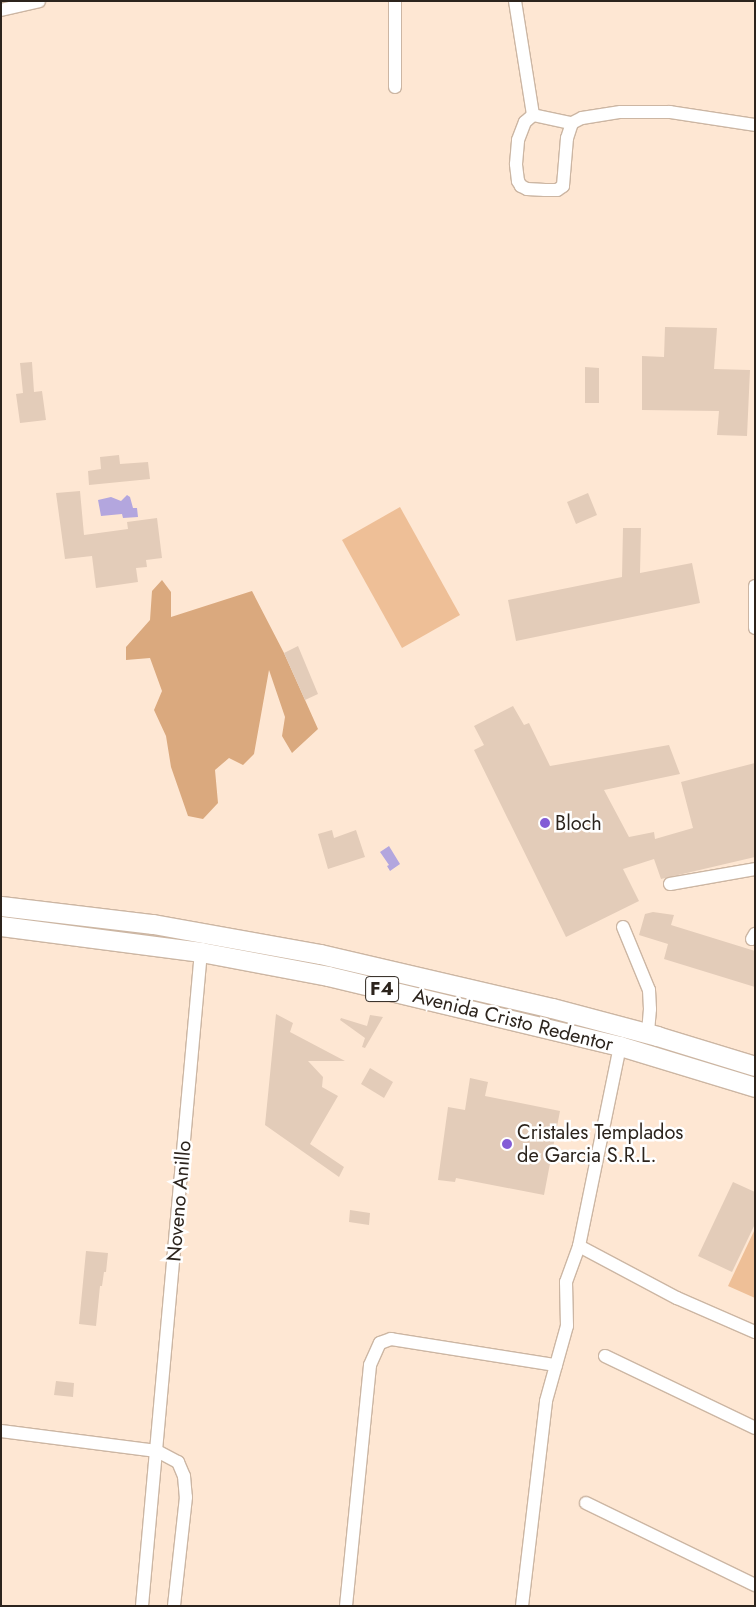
<!DOCTYPE html>
<html>
<head>
<meta charset="utf-8">
<style>
	body { margin:0 }
	#map { position:relative; width:756px; height:1607px; overflow:hidden; background:#fee7d3; font-family:Jost,sans-serif }
	div>[style] { position:absolute }
	[style*='--x'] { left:calc(var(--x)*1px); top:calc(var(--y)*1px); width:calc(var(--w)*1px); rotate:calc(var(--a)*1deg) }
	.green>* { inset:0; background:#eebf97 }
	.forest>* { inset:0; background:#daa97e }
	.water>* { inset:0; background:#b3a6de }
	.building>* { inset:0; background:#e3ccb9 }
	.roads { filter:drop-shadow(1px 0 #ccb6a3) drop-shadow(-1px 0 #ccb6a3) drop-shadow(0 1px #ccb6a3) drop-shadow(0 -1px #ccb6a3) }
	.minor>* { height:12px; margin:-6px; padding:0 6px; transform-origin:6px; border-radius:6px; background:#fff }
	.highway>* { height:19px; margin:-9.5px; padding:0 9.5px; transform-origin:9.5px; border-radius:9.5px; background:#fff }
	.dots>* { width:14px; height:14px; translate:-50% -50%; box-sizing:border-box; border:2px solid #fff; border-radius:50% }
	span { translate:-50% -50%; white-space:nowrap; text-align:center; line-height:1.15; -webkit-text-stroke:5px #fff; paint-order:stroke }
	.shield-label span { padding:1px 4px; background:#fff; border:1px solid; border-radius:4px; -webkit-text-stroke-width:0 }
	.shield-label { font-size:19px; color:#2c241d; font-weight:700 }
	.poi-label { font-size:20px; color:#2c241d }
	.left { translate:0 -50%; text-align:left }
	.street-label { font-size:20px; color:#2c241d }
	.frame { position:absolute; inset:0; border:2px solid #2c241d; pointer-events:none }
</style>
</head>
<body>
<div id="map">
	<div class="green">
		<i style="clip-path:polygon(400px 507px,460px 615px,402px 648px,342px 540px)"></i>
		<i style="clip-path:polygon(755px 1229px,755px 1298px,728px 1286px)"></i>
	</div>
	<div class="forest">
		<i style="clip-path:polygon(162px 580px,171px 592px,171px 617px,252px 591px,284px 653px,318px 729px,292px 753px,282px 736px,285px 717px,269px 670px,254px 754px,243px 765px,229px 758px,215px 770px,218px 803px,203px 819px,188px 816px,171px 767px,166px 736px,154px 710px,162px 691px,150px 658px,126px 660px,126px 647px,150px 620px,152px 591px)"></i>
	</div>
	<div class="water">
		<i style="clip-path:polygon(127px 495px,130px 497px,133px 508px,137px 508px,138px 517px,123px 518px,122px 514px,101px 516px,98px 500px,111px 497px,121px 501px)"></i>
		<i style="clip-path:polygon(389px 846px,400px 864px,390px 871px,387px 866px,389px 865px,380px 852px)"></i>
	</div>
	<div class="building">
		<i style="clip-path:polygon(665px 327px,717px 328px,714px 369px,750px 370px,747px 436px,717px 435px,719px 411px,642px 410px,642px 356px,664px 357px)"></i>
		<i style="clip-path:polygon(32px 362px,34px 392px,42px 391px,46px 420px,20px 423px,16px 394px,23px 393px,20px 363px)"></i>
		<i style="clip-path:polygon(585px 367px,599px 368px,599px 403px,585px 403px)"></i>
		<i style="clip-path:polygon(119px 455px,120px 464px,148px 462px,150px 479px,89px 485px,88px 471px,101px 469px,100px 457px)"></i>
		<i style="clip-path:polygon(80px 491px,84px 535px,128px 529px,127px 522px,157px 518px,162px 558px,146px 560px,147px 567px,136px 568px,138px 582px,96px 588px,92px 556px,65px 559px,56px 493px)"></i>
		<i style="clip-path:polygon(588px 493px,597px 515px,576px 524px,567px 502px)"></i>
		<i style="clip-path:polygon(623px 528px,641px 528px,640px 573px,692px 563px,700px 603px,516px 641px,508px 600px,622px 577px)"></i>
		<i style="clip-path:polygon(298px 646px,318px 694px,305px 700px,284px 653px)"></i>
		<i style="clip-path:polygon(513px 706px,524px 725px,529px 723px,550px 766px,669px 745px,680px 774px,604px 790px,629px 837px,654px 832px,655px 839px,693px 828px,681px 782px,755px 763px,755px 857px,661px 879px,654px 859px,623px 869px,639px 901px,566px 937px,474px 750px,484px 745px,474px 726px)"></i>
		<i style="clip-path:polygon(332px 830px,334px 838px,356px 830px,365px 857px,328px 869px,318px 834px)"></i>
		<i style="clip-path:polygon(653px 912px,674px 915px,671px 925px,755px 951px,755px 987px,664px 959px,668px 944px,639px 935px,645px 914px)"></i>
		<i style="clip-path:polygon(276px 1014px,293px 1023px,290px 1032px,345px 1061px,308px 1061px,323px 1077px,322px 1087px,338px 1096px,310px 1144px,344px 1167px,339px 1177px,265px 1125px)"></i>
		<i style="clip-path:polygon(370px 1015px,383px 1017px,365px 1048px,362px 1047px,365px 1038px,340px 1020px,341px 1018px,367px 1026px)"></i>
		<i style="clip-path:polygon(370px 1068px,393px 1082px,384px 1098px,361px 1084px)"></i>
		<i style="clip-path:polygon(470px 1078px,488px 1082px,485px 1096px,560px 1111px,544px 1195px,456px 1178px,455px 1182px,438px 1180px,448px 1107px,465px 1110px)"></i>
		<i style="clip-path:polygon(733px 1182px,755px 1192px,755px 1224px,732px 1272px,698px 1256px)"></i>
		<i style="clip-path:polygon(350px 1210px,370px 1213px,369px 1225px,349px 1222px)"></i>
		<i style="clip-path:polygon(86px 1251px,108px 1253px,106px 1272px,104px 1272px,102px 1286px,100px 1286px,96px 1326px,79px 1324px)"></i>
		<i style="clip-path:polygon(56px 1381px,74px 1383px,73px 1397px,54px 1395px)"></i>
	</div>
	<div class="roads">
		<div class="minor">
			<i style="--x:515;--y:1;--w:115;--a:81"></i>
			<i style="--x:1;--y:10;--w:39;--a:-13"></i>
			<i style="--x:395;--y:87;--w:86;--a:-90"></i>
			<i style="--x:572;--y:123;--w:16;--a:108"></i>
			<i style="--x:567;--y:138;--w:48;--a:94.8"></i>
			<i style="--x:563;--y:186;--w:7;--a:146"></i>
			<i style="--x:557;--y:190;--w:12;--a:180"></i>
			<i style="--x:545;--y:190;--w:18;--a:-177"></i>
			<i style="--x:527;--y:189;--w:7;--a:-153"></i>
			<i style="--x:521;--y:186;--w:6;--a:-121"></i>
			<i style="--x:518;--y:181;--w:17;--a:-97"></i>
			<i style="--x:516;--y:164;--w:24;--a:-85"></i>
			<i style="--x:518;--y:140;--w:19;--a:-69"></i>
			<i style="--x:525;--y:122;--w:11;--a:-41"></i>
			<i style="--x:533;--y:115;--w:40;--a:12"></i>
			<i style="--x:572;--y:123;--w:11;--a:-27"></i>
			<i style="--x:582;--y:118;--w:39;--a:-9"></i>
			<i style="--x:621;--y:112;--w:49;--a:0"></i>
			<i style="--x:670;--y:112;--w:86;--a:8.7"></i>
			<i style="--x:755;--y:586;--w:42;--a:90"></i>
			<i style="--x:670;--y:884;--w:86;--a:-10"></i>
			<i style="--x:623;--y:927;--w:68;--a:67.6"></i>
			<i style="--x:649;--y:990;--w:19;--a:87"></i>
			<i style="--x:650;--y:1009;--w:25;--a:95"></i>
			<i style="--x:752;--y:939;--w:6;--a:-59"></i>
			<i style="--x:579;--y:1246;--w:111;--a:28"></i>
			<i style="--x:677;--y:1298;--w:85;--a:23.6"></i>
			<i style="--x:605;--y:1356;--w:166;--a:25.6"></i>
			<i style="--x:1;--y:1431;--w:157;--a:7.3"></i>
			<i style="--x:157;--y:1451;--w:24;--a:28"></i>
			<i style="--x:178;--y:1462;--w:15;--a:67"></i>
			<i style="--x:184;--y:1476;--w:21;--a:85"></i>
			<i style="--x:186;--y:1497;--w:110;--a:96.3"></i>
			<i style="--x:586;--y:1503;--w:188;--a:25.9"></i>
			<i style="--x:142;--y:1606;--w:657;--a:-84.85"></i>
			<i style="--x:346;--y:1606;--w:242;--a:-84.3"></i>
			<i style="--x:370;--y:1365;--w:24;--a:-66"></i>
			<i style="--x:380;--y:1343;--w:12;--a:-20"></i>
			<i style="--x:391;--y:1339;--w:167;--a:9"></i>
			<i style="--x:522;--y:1606;--w:206;--a:-83.3"></i>
			<i style="--x:546;--y:1401;--w:78;--a:-74.4"></i>
			<i style="--x:567;--y:1326;--w:44;--a:-91.3"></i>
			<i style="--x:566;--y:1282;--w:38;--a:-70"></i>
			<i style="--x:579;--y:1246;--w:204;--a:-78.4"></i>
		</div>
		<div class="highway">
			<i style="--x:1;--y:906;--w:153;--a:6.8"></i>
			<i style="--x:153;--y:924;--w:170;--a:10.2"></i>
			<i style="--x:320;--y:954;--w:238;--a:13.1"></i>
			<i style="--x:552;--y:1008;--w:109;--a:14.9"></i>
			<i style="--x:657;--y:1036;--w:102;--a:17"></i>
			<i style="--x:1;--y:926;--w:202;--a:7.4"></i>
			<i style="--x:201;--y:952;--w:129;--a:10.7"></i>
			<i style="--x:328;--y:976;--w:300;--a:13.5"></i>
			<i style="--x:620;--y:1046;--w:141;--a:16.9"></i>
		</div>
	</div>
	<div class="dots">
		<i style="left:545px;top:823px;background:#835cd6"></i>
		<i style="left:507px;top:1144px;background:#835cd6"></i>
	</div>
	<div class="shield-label">
		<span style="left:382px;top:989px">F4</span>
	</div>
	<div class="poi-label">
		<span class="left" style="left:555px;top:823px">Bloch</span>
		<span class="left" style="left:517px;top:1144px">Cristales Templados<br>de Garcia S.R.L.</span>
	</div>
	<div class="street-label">
		<span style="left:513px;top:1020px;rotate:14deg">Avenida Cristo Redentor</span>
		<span style="left:179px;top:1201px;rotate:-85deg">Noveno Anillo</span>
	</div>
	<div class="frame"></div>
</div>
</body>
</html>
